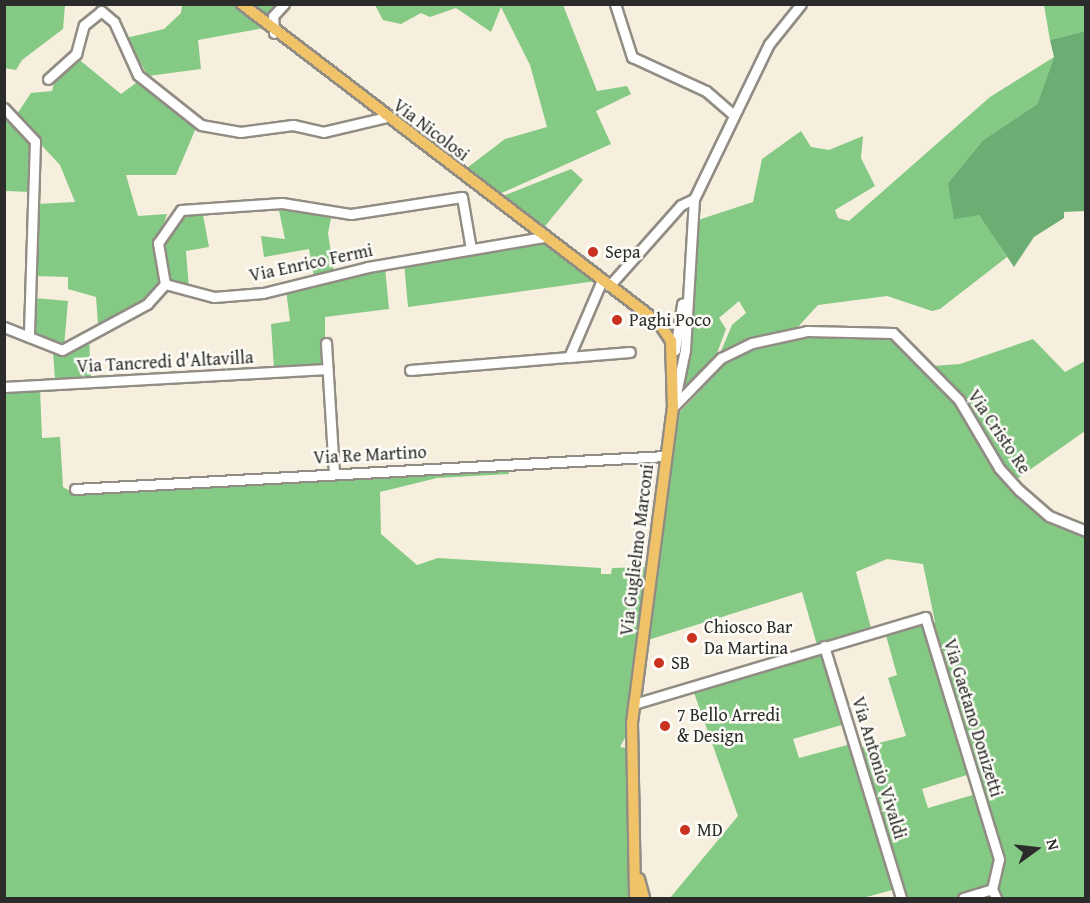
<!DOCTYPE html>
<html>
<head>
<meta charset="utf-8">
<style>
	body { margin:0 }
	#map { position:relative; width:1090px; height:903px; overflow:hidden; background:#f7efde; font-family:"Gentium Book Plus",serif }
	div>[style] { position:absolute }
	[style*='--x'] { left:calc(var(--x)*1px); top:calc(var(--y)*1px); width:calc(var(--w)*1px); rotate:calc(var(--a)*1deg) }
	.green>* { inset:0; background:#84c984 }
	.forest>* { inset:0; background:#6bad72 }
	.roads { filter:drop-shadow(2px 0 #918d84) drop-shadow(-2px 0 #918d84) drop-shadow(0 2px #918d84) drop-shadow(0 -2px #918d84) }
	.minor>* { height:9px; margin:-4.5px; padding:0 4.5px; transform-origin:4.5px; border-radius:4.5px; background:#fff }
	.major>* { height:10px; margin:-5px; padding:0 5px; transform-origin:5px; border-radius:5px; background:#f1c369 }
	.dots>* { width:16px; height:16px; translate:-50% -50%; box-sizing:border-box; border:3px solid #fdfcf7; border-radius:50% }
	span { translate:-50% -50%; white-space:nowrap; text-align:center; line-height:1.15; -webkit-text-stroke:5px #fdfcf7; paint-order:stroke }
	.street-label { font-size:18px; color:#2b2b2b }
	.poi-label { font-size:18px; color:#2b2b2b }
	.left { translate:0 -50%; text-align:left }
	.frame { position:absolute; inset:0; border:6px solid #2b2b2b; pointer-events:none }
	.north { position:absolute; left:1006px; top:819px; width:60px; height:60px; -webkit-text-stroke:4px #fdfcf7; paint-order:stroke; rotate:75deg; font-size:16px; font-weight:700; line-height:24px; text-align:center; color:#2b2b2b }
	.north::after { content:''; display:block; margin:auto; width:21px; height:27px; background:#2b2b2b; clip-path:polygon(50% 0,100% 100%,50% 72%,0 100%) }
</style>
</head>
<body>
<div id="map">
	<div class="green">
		<i style="clip-path:polygon(5px 4px,65px 5px,63px 29px,22px 60px,16px 70px,5px 68px)"></i>
		<i style="clip-path:polygon(182px 5px,236px 5px,264px 28px,198px 40px,201px 69px,148px 76px,126px 38px,164px 29px,181px 13px)"></i>
		<i style="clip-path:polygon(246px 5px,282px 5px,272px 28px)"></i>
		<i style="clip-path:polygon(375px 5px,563px 5px,597px 91px,627px 86px,631px 94px,596px 111px,611px 144px,495px 196px,463px 171px,505px 139px,547px 127px,530px 65px,501px 7px,491px 32px,456px 8px,430px 17px,421px 13px,401px 24px,383px 20px)"></i>
		<i style="clip-path:polygon(1044px 5px,1085px 5px,1085px 31px,1050px 40px)"></i>
		<i style="clip-path:polygon(76px 57px,121px 94px,140px 80px,196px 128px,176px 175px,126px 175px,138px 216px,167px 214px,154px 255px,161px 282px,136px 309px,98px 324px,96px 297px,68px 289px,68px 277px,34px 276px,36px 204px,75px 202px,60px 165px,5px 106px,4px 99px,17px 114px,31px 93px,52px 91px,56px 77px)"></i>
		<i style="clip-path:polygon(1054px 57px,1037px 104px,983px 140px,948px 183px,985px 222px,1007px 257px,940px 309px,932px 311px,887px 296px,818px 305px,796px 329px,724px 355px,721px 351px,732px 325px,746px 313px,739px 301px,719px 318px,726px 329px,713px 364px,683px 392px,698px 220px,753px 202px,762px 159px,801px 131px,811px 147px,829px 150px,863px 136px,861px 158px,875px 186px,835px 210px,838px 218px,849px 221px,990px 97px)"></i>
		<i style="clip-path:polygon(4px 110px,33px 140px,31px 192px,5px 191px)"></i>
		<i style="clip-path:polygon(571px 169px,583px 180px,541px 231px,498px 198px)"></i>
		<i style="clip-path:polygon(278px 206px,332px 213px,328px 233px,334px 272px,314px 277px,309px 249px,264px 257px,261px 236px,285px 239px)"></i>
		<i style="clip-path:polygon(184px 213px,203px 215px,209px 247px,186px 251px,189px 289px,168px 279px,158px 252px)"></i>
		<i style="clip-path:polygon(544px 241px,596px 281px,408px 307px,404px 263px)"></i>
		<i style="clip-path:polygon(385px 267px,389px 309px,325px 317px,325px 366px,274px 369px,271px 324px,290px 321px,286px 290px)"></i>
		<i style="clip-path:polygon(34px 298px,68px 301px,64px 347px,33px 335px)"></i>
		<i style="clip-path:polygon(855px 332px,892px 338px,964px 412px,992px 468px,1048px 519px,1085px 535px,1085px 898px,999px 898px,994px 888px,1002px 857px,930px 627px,935px 622px,923px 564px,887px 559px,856px 572px,871px 628px,817px 645px,802px 592px,648px 640px,679px 413px,730px 359px,794px 336px)"></i>
		<i style="clip-path:polygon(89px 336px,91px 379px,55px 380px,53px 352px,62px 353px)"></i>
		<i style="clip-path:polygon(1033px 339px,1065px 372px,1085px 361px,1085px 431px,1014px 481px,967px 402px,932px 366px,960px 364px)"></i>
		<i style="clip-path:polygon(40px 388px,42px 438px,60px 437px,63px 487px,77px 495px,508px 469px,509px 474px,437px 478px,380px 492px,381px 534px,417px 565px,438px 558px,601px 568px,601px 574px,611px 574px,612px 568px,645px 567px,627px 734px,620px 747px,627px 748px,632px 898px,5px 898px,4px 390px)"></i>
		<i style="clip-path:polygon(921px 623px,970px 774px,922px 789px,928px 808px,976px 794px,996px 863px,986px 890px,956px 898px,904px 898px,859px 748px,906px 736px,888px 678px,897px 675px,885px 632px)"></i>
		<i style="clip-path:polygon(822px 649px,845px 724px,793px 739px,799px 758px,851px 744px,896px 889px,863px 898px,670px 898px,738px 816px,693px 690px)"></i>
	</div>
	<div class="forest">
		<i style="clip-path:polygon(1085px 31px,1085px 211px,1064px 212px,1064px 218px,1034px 237px,1014px 267px,979px 215px,954px 219px,948px 183px,983px 140px,1037px 104px,1054px 57px,1050px 40px)"></i>
	</div>
	<div class="roads">
		<div class="minor">
			<i style="--x:615;--y:4;--w:56;--a:72.2"></i>
			<i style="--x:632;--y:57;--w:81;--a:24.7"></i>
			<i style="--x:706;--y:91;--w:35;--a:41"></i>
			<i style="--x:274;--y:33;--w:17;--a:-93"></i>
			<i style="--x:273;--y:16;--w:16;--a:-47"></i>
			<i style="--x:48;--y:79;--w:38;--a:-42"></i>
			<i style="--x:76;--y:54;--w:30;--a:-75"></i>
			<i style="--x:84;--y:25;--w:22;--a:-39"></i>
			<i style="--x:101;--y:11;--w:17;--a:40"></i>
			<i style="--x:114;--y:22;--w:58;--a:65.6"></i>
			<i style="--x:138;--y:75;--w:80;--a:38.4"></i>
			<i style="--x:201;--y:125;--w:40;--a:10"></i>
			<i style="--x:240;--y:132;--w:53;--a:-7.5"></i>
			<i style="--x:293;--y:125;--w:31;--a:13"></i>
			<i style="--x:323;--y:132;--w:66;--a:-13.2"></i>
			<i style="--x:4;--y:108;--w:45;--a:46.8"></i>
			<i style="--x:35;--y:141;--w:196;--a:91.8"></i>
			<i style="--x:165;--y:284;--w:42;--a:-99.7"></i>
			<i style="--x:158;--y:243;--w:40;--a:-55.1"></i>
			<i style="--x:181;--y:210;--w:101;--a:-4"></i>
			<i style="--x:282;--y:203;--w:70;--a:9.1"></i>
			<i style="--x:351;--y:214;--w:112;--a:-8.7"></i>
			<i style="--x:462;--y:197;--w:53;--a:80.2"></i>
			<i style="--x:609;--y:286;--w:108;--a:-48.4"></i>
			<i style="--x:681;--y:205;--w:14;--a:-25"></i>
			<i style="--x:694;--y:199;--w:172;--a:-64.2"></i>
			<i style="--x:769;--y:44;--w:51;--a:-51.3"></i>
			<i style="--x:4;--y:327;--w:62;--a:21.6"></i>
			<i style="--x:62;--y:350;--w:97;--a:-28.4"></i>
			<i style="--x:147;--y:304;--w:27;--a:-48"></i>
			<i style="--x:165;--y:284;--w:51;--a:14.9"></i>
			<i style="--x:214;--y:297;--w:49;--a:-4.7"></i>
			<i style="--x:263;--y:293;--w:108;--a:-13.9"></i>
			<i style="--x:368;--y:267;--w:178;--a:-9.7"></i>
			<i style="--x:326;--y:343;--w:131;--a:86.5"></i>
			<i style="--x:675;--y:350;--w:47;--a:-81.3"></i>
			<i style="--x:569;--y:357;--w:61;--a:-4.7"></i>
			<i style="--x:410;--y:370;--w:160;--a:-4.7"></i>
			<i style="--x:569;--y:357;--w:84;--a:-66.8"></i>
			<i style="--x:4;--y:387;--w:324;--a:-3.2"></i>
			<i style="--x:675;--y:399;--w:50;--a:-78.5"></i>
			<i style="--x:685;--y:350;--w:151;--a:-86.6"></i>
			<i style="--x:673;--y:407;--w:69;--a:-45.6"></i>
			<i style="--x:721;--y:358;--w:34;--a:-26"></i>
			<i style="--x:752;--y:343;--w:56;--a:-12.3"></i>
			<i style="--x:807;--y:331;--w:86;--a:1.3"></i>
			<i style="--x:893;--y:333;--w:94;--a:45.4"></i>
			<i style="--x:959;--y:400;--w:79;--a:59.5"></i>
			<i style="--x:999;--y:468;--w:30;--a:48"></i>
			<i style="--x:1019;--y:490;--w:40;--a:41"></i>
			<i style="--x:1049;--y:516;--w:40;--a:22"></i>
			<i style="--x:75;--y:489;--w:592;--a:-3.2"></i>
			<i style="--x:824;--y:646;--w:264;--a:73"></i>
			<i style="--x:634;--y:704;--w:304;--a:-16.6"></i>
			<i style="--x:925;--y:617;--w:253;--a:73"></i>
			<i style="--x:999;--y:859;--w:31;--a:103"></i>
			<i style="--x:992;--y:889;--w:10;--a:66"></i>
			<i style="--x:963;--y:898;--w:30;--a:-17"></i>
		</div>
		<div class="major">
			<i style="--x:242;--y:4;--w:525;--a:37.42"></i>
			<i style="--x:659;--y:323;--w:22;--a:56"></i>
			<i style="--x:671;--y:341;--w:66;--a:88.3"></i>
			<i style="--x:673;--y:407;--w:319;--a:97.4"></i>
			<i style="--x:632;--y:723;--w:175;--a:89"></i>
			<i style="--x:639;--y:879;--w:20;--a:75"></i>
		</div>
	</div>
	<div class="dots">
		<i style="left:593px;top:252px;background:#c8321e"></i>
		<i style="left:617px;top:320px;background:#c8321e"></i>
		<i style="left:692px;top:638px;background:#c8321e"></i>
		<i style="left:659px;top:663px;background:#c8321e"></i>
		<i style="left:665px;top:726px;background:#c8321e"></i>
		<i style="left:685px;top:830px;background:#c8321e"></i>
	</div>
	<div class="street-label">
		<span style="left:431px;top:130px;rotate:37deg">Via Nicolosi</span>
		<span style="left:311px;top:263px;rotate:-12deg">Via Enrico Fermi</span>
		<span style="left:165px;top:362px;rotate:-3deg">Via Tancredi d'Altavilla</span>
		<span style="left:999px;top:432px;rotate:56deg">Via Cristo Re</span>
		<span style="left:370px;top:455px;rotate:-3deg">Via Re Martino</span>
		<span style="left:637px;top:550px;rotate:-83deg">Via Guglielmo Marconi</span>
		<span style="left:973px;top:718px;rotate:73deg">Via Gaetano Donizetti</span>
		<span style="left:879px;top:768px;rotate:73deg">Via Antonio Vivaldi</span>
	</div>
	<div class="poi-label">
		<span class="left" style="left:605px;top:252px">Sepa</span>
		<span class="left" style="left:629px;top:320px">Paghi Poco</span>
		<span class="left" style="left:704px;top:638px">Chiosco Bar<br>Da Martina</span>
		<span class="left" style="left:671px;top:663px">SB</span>
		<span class="left" style="left:677px;top:726px">7 Bello Arredi<br>&amp; Design</span>
		<span class="left" style="left:697px;top:830px">MD</span>
	</div>
	<div class="frame"></div>
	<div class="north">N</div>
</div>
</body>
</html>
